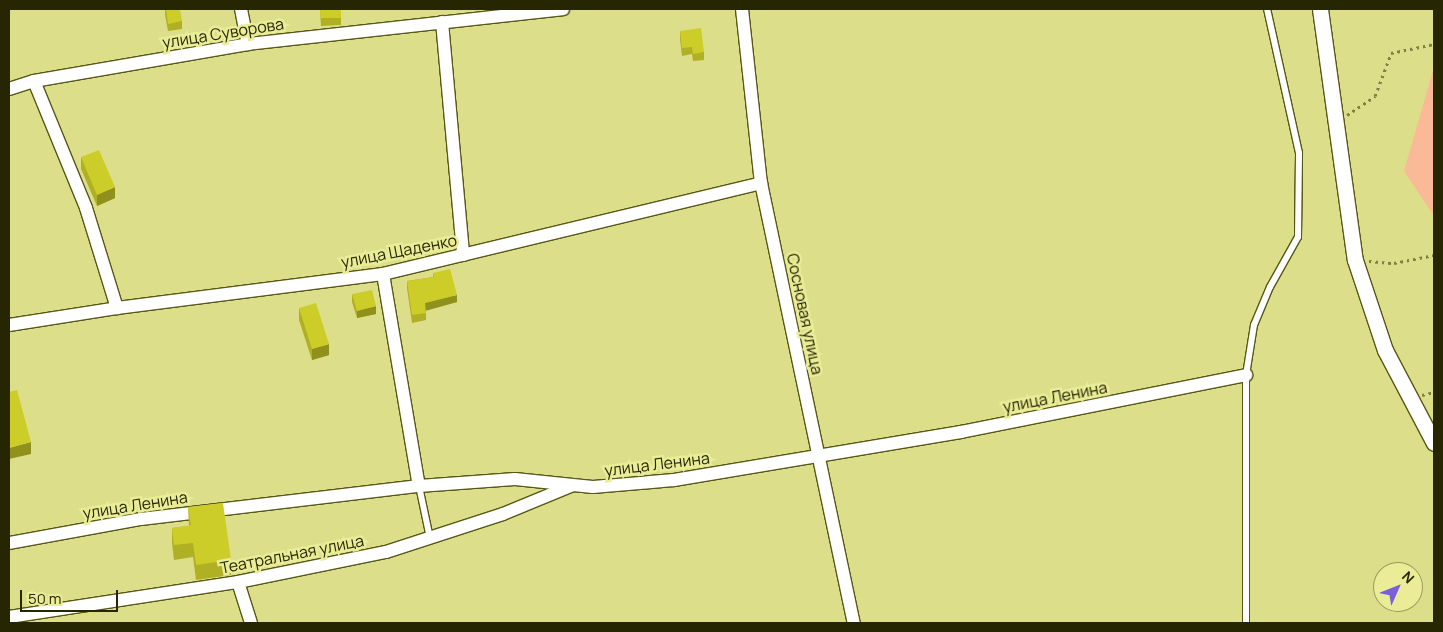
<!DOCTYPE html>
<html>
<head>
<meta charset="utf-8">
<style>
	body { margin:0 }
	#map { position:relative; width:1443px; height:632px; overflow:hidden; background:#dcde8a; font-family:Manrope,sans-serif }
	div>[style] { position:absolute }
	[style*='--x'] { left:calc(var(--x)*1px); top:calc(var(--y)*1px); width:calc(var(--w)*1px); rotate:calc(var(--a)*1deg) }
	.green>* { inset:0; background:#faba98 }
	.path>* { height:2.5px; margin-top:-1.25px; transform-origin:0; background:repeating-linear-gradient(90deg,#7f8045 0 2.5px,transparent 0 6.5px) }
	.roads { filter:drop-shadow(1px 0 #575716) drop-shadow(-1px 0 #575716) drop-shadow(0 1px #575716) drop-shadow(0 -1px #575716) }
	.service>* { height:6px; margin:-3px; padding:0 3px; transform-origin:3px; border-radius:3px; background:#fff }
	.minor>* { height:12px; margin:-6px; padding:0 6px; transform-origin:6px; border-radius:6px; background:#fff }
	.tertiary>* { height:15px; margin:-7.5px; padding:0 7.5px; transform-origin:7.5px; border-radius:7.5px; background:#fff }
	.wall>* { inset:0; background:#b0b024 }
	.shaded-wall>* { inset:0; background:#90901d }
	.building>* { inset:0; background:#cdcd2a }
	span { translate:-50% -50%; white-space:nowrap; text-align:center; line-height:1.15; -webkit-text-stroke:5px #eaec97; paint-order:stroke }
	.street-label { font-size:16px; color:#262602 }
	.frame { position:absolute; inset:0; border:10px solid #262602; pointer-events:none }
	.north { position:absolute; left:1373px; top:562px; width:50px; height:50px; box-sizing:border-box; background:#eaec97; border:1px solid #9c9d5b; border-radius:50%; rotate:46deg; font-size:14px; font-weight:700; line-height:20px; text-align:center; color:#262602 }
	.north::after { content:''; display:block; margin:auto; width:18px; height:22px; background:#7a5fda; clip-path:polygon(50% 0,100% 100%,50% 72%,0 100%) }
	.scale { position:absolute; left:20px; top:590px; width:98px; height:22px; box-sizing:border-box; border:2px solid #262602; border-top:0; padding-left:6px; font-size:15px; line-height:18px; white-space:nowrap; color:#262602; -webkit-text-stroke:4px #eaec97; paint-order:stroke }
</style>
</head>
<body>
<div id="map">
	<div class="green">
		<i style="clip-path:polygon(1434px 67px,1434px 216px,1404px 171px)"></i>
	</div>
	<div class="path">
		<i style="--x:1347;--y:115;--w:34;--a:-34"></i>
		<i style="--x:1375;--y:96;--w:46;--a:-69.6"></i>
		<i style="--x:1391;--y:53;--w:44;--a:-11.8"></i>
		<i style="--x:1369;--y:261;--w:25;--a:5"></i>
		<i style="--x:1394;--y:263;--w:41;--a:-11.3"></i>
		<i style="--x:1422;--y:395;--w:12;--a:-14"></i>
	</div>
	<div class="roads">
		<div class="service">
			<i style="--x:419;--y:486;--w:53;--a:78.1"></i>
			<i style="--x:1246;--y:623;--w:248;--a:-90"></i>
			<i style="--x:1246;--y:375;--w:51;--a:-80.9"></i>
			<i style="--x:1254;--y:325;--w:41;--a:-67.2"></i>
			<i style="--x:1270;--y:287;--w:57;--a:-60.8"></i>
			<i style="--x:1298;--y:237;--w:84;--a:-89.3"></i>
			<i style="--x:1299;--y:153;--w:148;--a:-102.5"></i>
		</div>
		<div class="minor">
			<i style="--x:241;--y:9;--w:36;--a:79"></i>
			<i style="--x:742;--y:9;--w:175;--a:83.8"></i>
			<i style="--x:761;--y:183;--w:450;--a:78.1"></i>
			<i style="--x:442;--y:22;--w:234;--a:84.8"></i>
			<i style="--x:34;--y:81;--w:137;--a:67.7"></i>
			<i style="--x:86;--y:208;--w:105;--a:72.8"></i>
			<i style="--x:9;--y:89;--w:26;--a:-18"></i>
			<i style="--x:34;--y:81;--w:217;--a:-9.8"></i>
			<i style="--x:248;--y:44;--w:317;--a:-6.3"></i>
			<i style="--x:383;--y:274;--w:215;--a:80.4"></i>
			<i style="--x:9;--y:325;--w:109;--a:-8.9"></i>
			<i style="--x:117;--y:308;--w:268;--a:-7.3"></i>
			<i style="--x:383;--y:274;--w:389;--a:-13.5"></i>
			<i style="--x:9;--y:543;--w:134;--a:-10.3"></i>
			<i style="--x:141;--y:519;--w:280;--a:-6.8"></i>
			<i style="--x:419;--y:486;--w:96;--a:-4.2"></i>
			<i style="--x:515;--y:479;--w:78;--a:5.9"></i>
			<i style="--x:593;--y:487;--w:81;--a:-4.9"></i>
			<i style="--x:674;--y:480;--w:291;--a:-9.5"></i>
			<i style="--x:961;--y:432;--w:291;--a:-11.3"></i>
			<i style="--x:238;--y:582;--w:43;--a:72.4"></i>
			<i style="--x:9;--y:617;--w:232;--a:-8.7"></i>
			<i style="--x:238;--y:582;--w:151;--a:-11.5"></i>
			<i style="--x:386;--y:552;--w:123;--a:-18"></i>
			<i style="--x:503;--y:514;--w:74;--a:-22.4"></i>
		</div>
		<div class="tertiary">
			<i style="--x:1320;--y:9;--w:253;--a:82.1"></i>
			<i style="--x:1355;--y:260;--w:95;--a:71.6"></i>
			<i style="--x:1385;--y:350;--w:105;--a:62.2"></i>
		</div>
	</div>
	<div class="wall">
		<i style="clip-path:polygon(165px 9px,182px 21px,182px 29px,168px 31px,165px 15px)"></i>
		<i style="clip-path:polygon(320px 9px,341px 9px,341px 25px,321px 26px)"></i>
		<i style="clip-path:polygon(680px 31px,704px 52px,704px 60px,693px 61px,692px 54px,682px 56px,680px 39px)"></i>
		<i style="clip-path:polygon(81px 157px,115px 198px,97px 206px,81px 169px)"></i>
		<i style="clip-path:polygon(433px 273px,457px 302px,426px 310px,426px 320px,412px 323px,407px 288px,407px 281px,433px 277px)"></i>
		<i style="clip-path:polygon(352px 294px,376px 314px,357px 318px,352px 302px)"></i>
		<i style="clip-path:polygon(299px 308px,329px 355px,312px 360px,299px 320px)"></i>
		<i style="clip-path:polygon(188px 507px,231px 560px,231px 575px,196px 580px,193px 557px,174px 560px,172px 543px,172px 528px,189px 526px)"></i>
	</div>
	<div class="shaded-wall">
		<i style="clip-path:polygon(115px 187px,115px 198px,97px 206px,97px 195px)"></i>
		<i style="clip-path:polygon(457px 295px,457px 302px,425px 311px,425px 303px)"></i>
		<i style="clip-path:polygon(376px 306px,376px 314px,357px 318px,357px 311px)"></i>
		<i style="clip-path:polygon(329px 344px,329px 355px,312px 360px,312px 349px)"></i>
		<i style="clip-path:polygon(31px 442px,31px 454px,9px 459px,9px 448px)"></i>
	</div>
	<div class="building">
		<i style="clip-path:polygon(166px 9px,180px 9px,182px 21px,168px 24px)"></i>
		<i style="clip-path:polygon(320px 9px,341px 9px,341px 18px,321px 18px)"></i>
		<i style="clip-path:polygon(701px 28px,704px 52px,693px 54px,692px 47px,682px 48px,680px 31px)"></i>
		<i style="clip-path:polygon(99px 150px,115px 187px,97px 195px,81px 157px)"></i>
		<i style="clip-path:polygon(450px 269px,457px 295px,425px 303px,426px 313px,412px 315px,407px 281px,434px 277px,433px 273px)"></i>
		<i style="clip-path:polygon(372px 290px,376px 306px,357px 311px,352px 294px)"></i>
		<i style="clip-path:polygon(316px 303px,329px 344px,312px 349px,299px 308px)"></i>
		<i style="clip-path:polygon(17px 390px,31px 442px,9px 448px,9px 392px)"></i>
		<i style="clip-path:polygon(223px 503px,231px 560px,196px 565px,193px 543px,174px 545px,172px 528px,191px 525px,188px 507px)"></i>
	</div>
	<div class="street-label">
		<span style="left:223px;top:33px;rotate:-9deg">улица Суворова</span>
		<span style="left:399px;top:251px;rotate:-11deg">улица Щаденко</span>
		<span style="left:805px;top:314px;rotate:78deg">Сосновая улица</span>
		<span style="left:1055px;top:397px;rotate:-11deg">улица Ленина</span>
		<span style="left:657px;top:464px;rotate:-7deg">улица Ленина</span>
		<span style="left:135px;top:505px;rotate:-9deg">улица Ленина</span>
		<span style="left:292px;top:554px;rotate:-11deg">Театральная улица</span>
	</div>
	<div class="frame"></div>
	<div class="north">N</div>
	<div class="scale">50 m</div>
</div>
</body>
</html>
